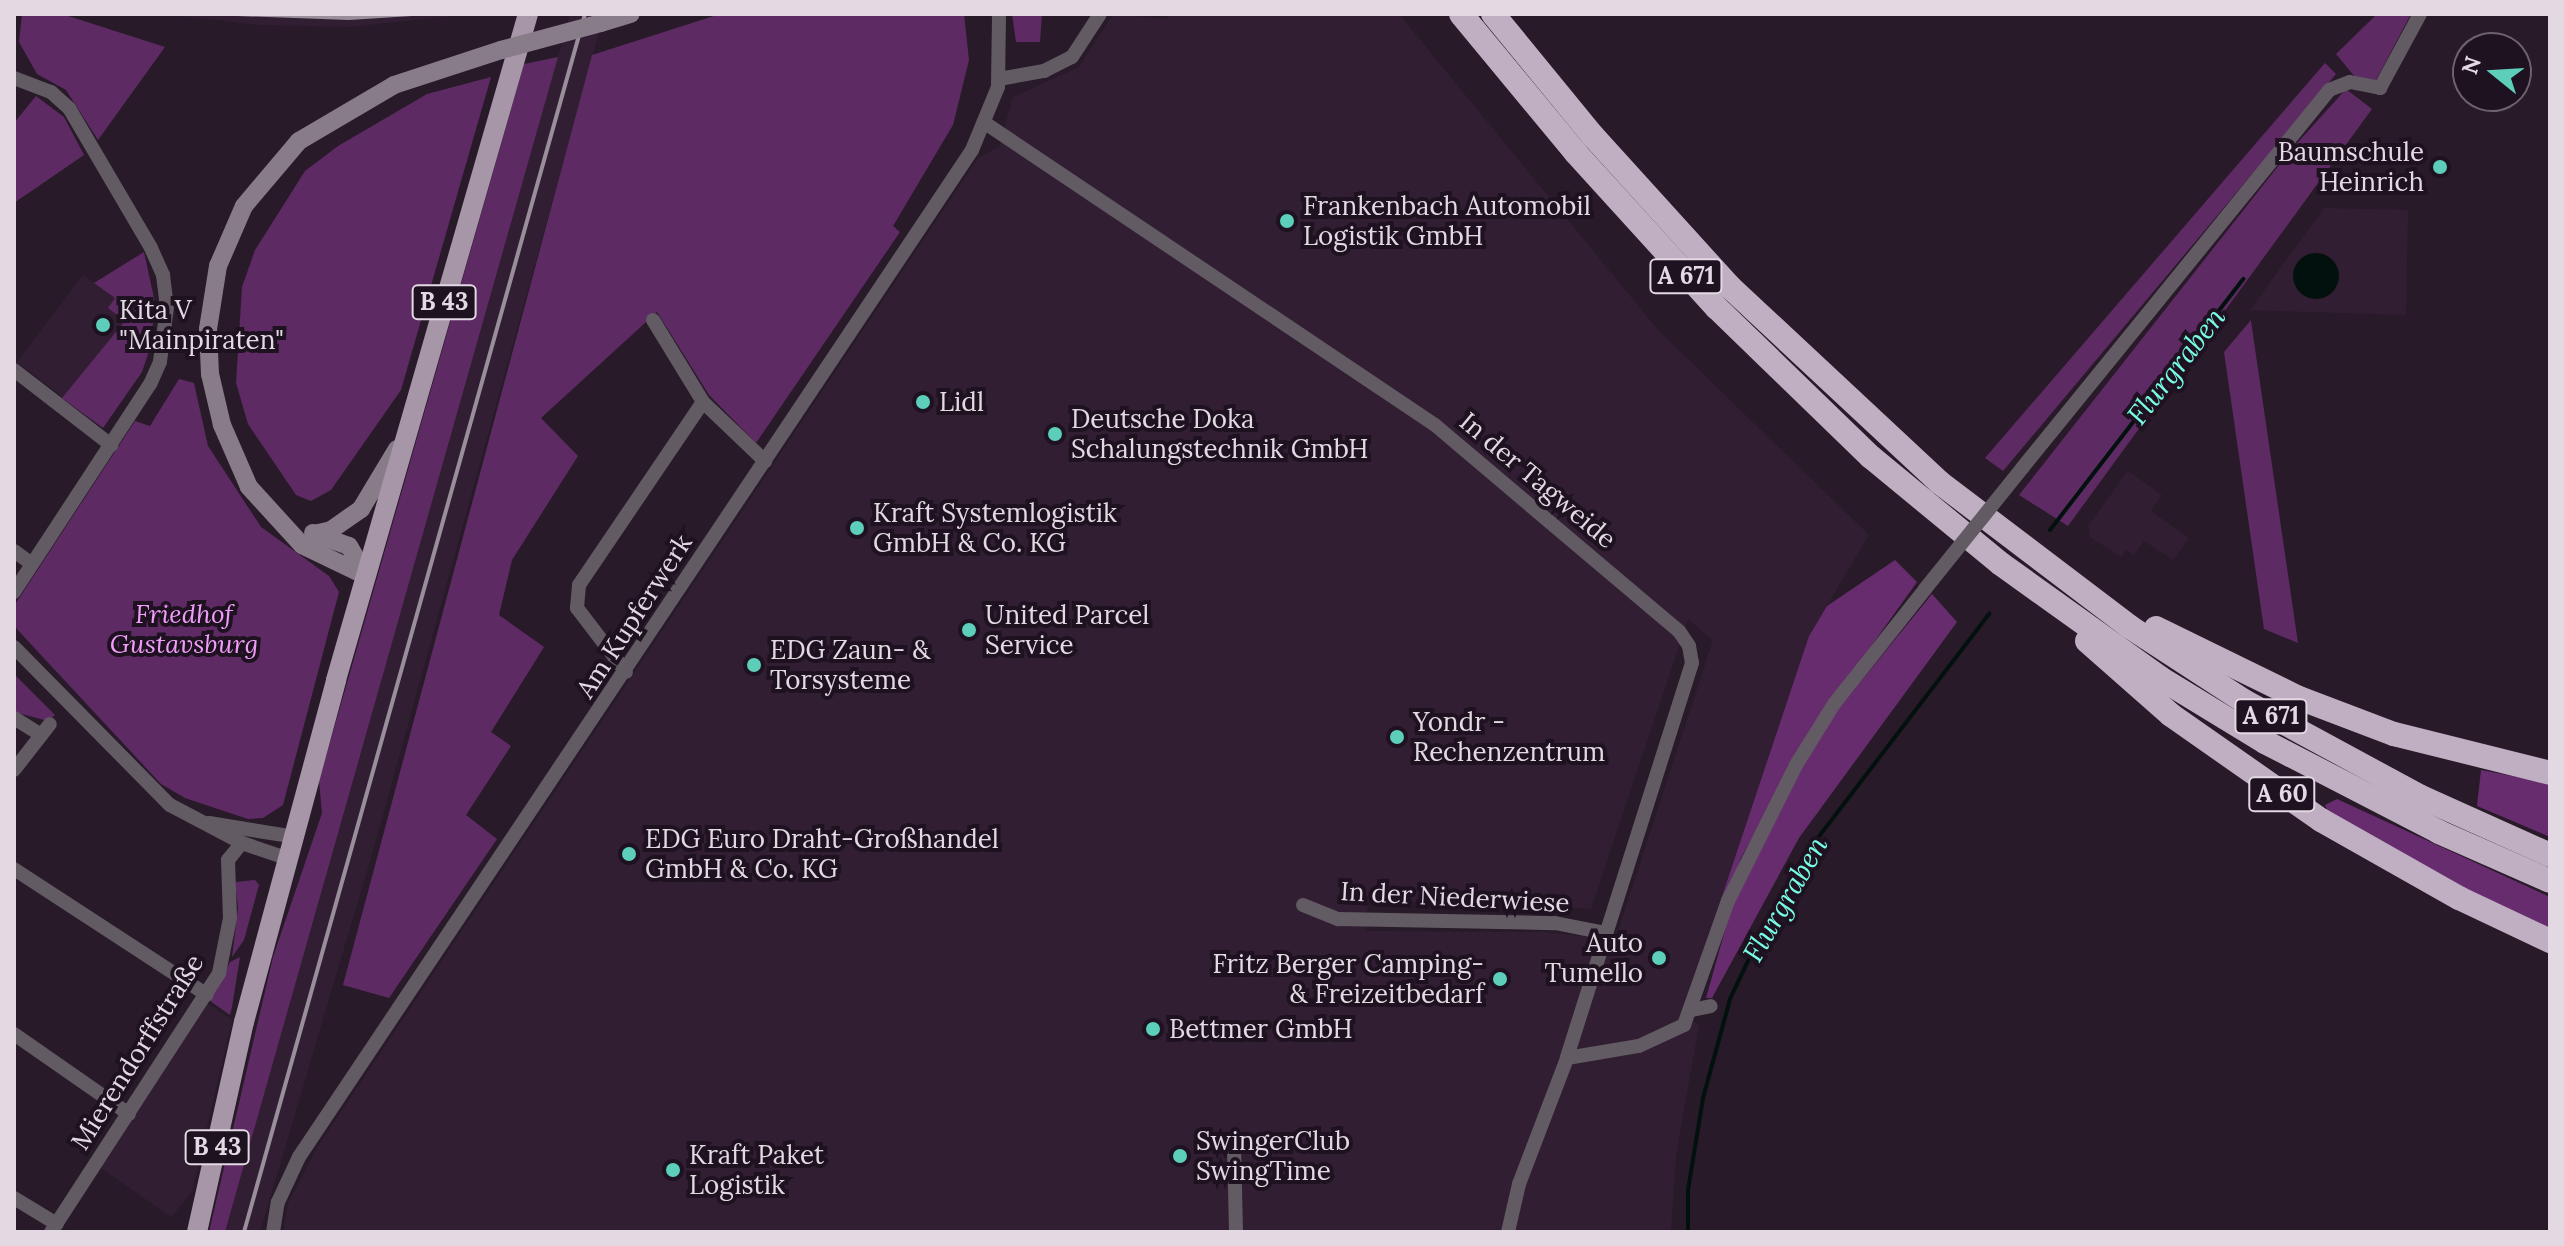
<!DOCTYPE html>
<html>
<head>
<meta charset="utf-8">
<style>
	body { margin:0 }
	#map { position:relative; width:2564px; height:1246px; overflow:hidden; background:#281a29; font-family:Lora,serif }
	div>[style] { position:absolute }
	[style*='--x'] { left:calc(var(--x)*1px); top:calc(var(--y)*1px); width:calc(var(--w)*1px); rotate:calc(var(--a)*1deg) }
	.built>* { inset:0; background:#311e33 }
	.green>* { inset:0; background:#5e2a64 }
	.forest>* { inset:0; background:#662c6d }
	.water>* { inset:0; background:#02110e }
	.round { border-radius:50% }
	.stream>* { height:4px; margin:-2px; padding:0 2px; transform-origin:2px; border-radius:2px; background:#02110e }
	.minor>* { height:14px; margin:-7px; padding:0 7px; transform-origin:7px; border-radius:7px; background:#625b63 }
	.secondary>* { height:18px; margin:-9px; padding:0 9px; transform-origin:9px; border-radius:9px; background:#887c89 }
	.primary>* { height:20px; margin:-10px; padding:0 10px; transform-origin:10px; border-radius:10px; background:#a696a7 }
	.motorway>* { height:24px; margin:-12px; padding:0 12px; transform-origin:12px; border-radius:12px; background:#c0aec2 }
	.rail>* { height:4px; margin:-2px; padding:0 2px; transform-origin:2px; border-radius:2px; background:#998e9a }
	.minor-bridge>* { height:14px; margin:-7px; padding:0 7px; transform-origin:7px; border-radius:7px; background:#625b63 }
	.secondary-bridge>* { height:18px; margin:-9px; padding:0 9px; transform-origin:9px; border-radius:9px; background:#887c89 }
	.dots>* { width:22px; height:22px; translate:-50% -50%; box-sizing:border-box; border:4px solid #1e1120; border-radius:50% }
	span { translate:-50% -50%; white-space:nowrap; text-align:center; line-height:1.15; -webkit-text-stroke:8px #1e1120; paint-order:stroke }
	.shield-label span { padding:2px 6px; background:#1e1120; border:2px solid; border-radius:6px; -webkit-text-stroke-width:0 }
	.shield-label { font-size:24px; color:#e2d9e3; font-weight:700 }
	.poi-label { font-size:26px; color:#e2d9e3 }
	.right { translate:-100% -50%; text-align:right }
	.left { translate:0 -50%; text-align:left }
	.street-label { font-size:26px; color:#e2d9e3 }
	.park-label { font-size:26px; color:#ef9df8; font-style:italic }
	.water-label { font-size:28px; color:#78fce5; font-style:italic }
	.frame { position:absolute; inset:0; border:16px solid #e2d9e3; pointer-events:none }
	.north { position:absolute; left:2452px; top:32px; width:80px; height:80px; box-sizing:border-box; background:#1e1120; border:2px solid #6c616e; border-radius:50%; rotate:288deg; font-size:22px; font-weight:700; line-height:32px; text-align:center; color:#e2d9e3 }
	.north::after { content:''; display:block; margin:auto; width:28px; height:36px; background:#5cceba; clip-path:polygon(50% 0,100% 100%,50% 72%,0 100%) }
</style>
</head>
<body>
<div id="map">
	<div class="built">
		<i style="clip-path:polygon(164px 14px,473px 14px,349px 27px,259px 25px)"></i>
		<i style="clip-path:polygon(570px 14px,604px 14px,375px 844px,260px 1232px,225px 1232px)"></i>
		<i style="clip-path:polygon(evenodd,1113px 14px,1167px 19px,1169px 14px,1399px 14px,1658px 330px,1869px 535px,1809px 636px,1683px 1013px,1699px 1025px,1676px 1155px,1671px 1232px,283px 1232px,288px 1203px,318px 1146px,978px 158px,999px 147px,1013px 97px,1079px 67px,1113px 14px,1688px 619px,1713px 640px,1615px 940px,1544px 932px,1365px 931px,1368px 900px,1591px 909px,1688px 619px)"></i>
		<i style="clip-path:polygon(2324px 208px,2408px 210px,2406px 315px,2250px 310px)"></i>
		<i style="clip-path:polygon(144px 252px,154px 298px,152px 342px,142px 372px,103px 428px,17px 362px,83px 275px,95px 283px)"></i>
		<i style="clip-path:polygon(2128px 471px,2162px 495px,2151px 511px,2189px 538px,2173px 560px,2144px 541px,2134px 555px,2126px 550px,2121px 557px,2090px 537px,2088px 526px)"></i>
		<i style="clip-path:polygon(207px 1003px,232px 1020px,192px 1192px,171px 1217px,101px 1168px)"></i>
	</div>
	<div class="green">
		<i style="clip-path:polygon(22px 14px,62px 14px,165px 47px,98px 140px,66px 90px,37px 74px,19px 42px)"></i>
		<i style="clip-path:polygon(720px 14px,964px 14px,969px 60px,953px 125px,893px 226px,900px 232px,756px 443px,709px 395px,657px 312px,541px 418px,578px 456px,512px 560px,499px 615px,544px 647px,491px 732px,511px 746px,466px 815px,497px 839px,389px 998px,343px 985px,592px 55px)"></i>
		<i style="clip-path:polygon(1012px 14px,1042px 14px,1040px 42px,1016px 42px)"></i>
		<i style="clip-path:polygon(2377px 14px,2411px 14px,2376px 80px,2355px 77px,2336px 54px)"></i>
		<i style="clip-path:polygon(558px 57px,225px 1232px,209px 1232px,273px 957px,322px 813px,319px 781px,524px 64px)"></i>
		<i style="clip-path:polygon(2325px 63px,2336px 74px,2003px 471px,1985px 458px)"></i>
		<i style="clip-path:polygon(491px 77px,401px 390px,331px 490px,311px 501px,296px 495px,248px 424px,236px 383px,242px 287px,255px 250px,305px 171px,338px 146px,427px 94px)"></i>
		<i style="clip-path:polygon(2346px 89px,2372px 109px,2068px 526px,2019px 495px,2290px 151px)"></i>
		<i style="clip-path:polygon(36px 96px,64px 117px,84px 155px,14px 203px,14px 123px)"></i>
		<i style="clip-path:polygon(144px 252px,154px 298px,152px 342px,142px 372px,103px 428px,62px 398px,125px 321px,108px 308px,115px 298px,94px 283px)"></i>
		<i style="clip-path:polygon(2251px 320px,2251px 321px,2298px 643px,2264px 629px,2224px 352px)"></i>
		<i style="clip-path:polygon(179px 379px,194px 383px,208px 446px,261px 527px,329px 576px,339px 592px,283px 805px,263px 818px,248px 819px,185px 798px,161px 784px,14px 626px,14px 606px,135px 421px,150px 426px)"></i>
		<i style="clip-path:polygon(14px 674px,55px 715px,48px 721px,14px 712px)"></i>
		<i style="clip-path:polygon(255px 880px,259px 885px,244px 940px,232px 957px,238px 908px,235px 882px)"></i>
		<i style="clip-path:polygon(240px 957px,232px 1007px,230px 1015px,210px 1001px,230px 962px)"></i>
	</div>
	<div class="forest">
		<i style="clip-path:polygon(1895px 560px,1917px 582px,1811px 730px,1741px 858px,1683px 1013px,1809px 636px,1827px 606px)"></i>
		<i style="clip-path:polygon(1932px 594px,1957px 622px,1799px 838px,1712px 998px,1706px 998px,1732px 905px,1804px 761px,1840px 707px)"></i>
		<i style="clip-path:polygon(2481px 770px,2550px 783px,2550px 837px,2477px 806px)"></i>
		<i style="clip-path:polygon(2337px 799px,2550px 897px,2550px 933px,2438px 880px,2329px 814px,2325px 805px)"></i>
	</div>
	<div class="water">
		<i class="round" style="left:2293px;top:253px;width:46px;height:46px"></i>
	</div>
	<div class="stream">
		<i style="--x:2050;--y:530;--w:317;--a:-52.4"></i>
		<i style="--x:1688;--y:1232;--w:42;--a:-90"></i>
		<i style="--x:1688;--y:1190;--w:93;--a:-80.7"></i>
		<i style="--x:1703;--y:1098;--w:103;--a:-74.7"></i>
		<i style="--x:1730;--y:999;--w:59;--a:-64.7"></i>
		<i style="--x:1755;--y:946;--w:102;--a:-61.4"></i>
		<i style="--x:1804;--y:856;--w:305;--a:-52.6"></i>
	</div>
	<div class="minor">
		<i style="--x:14;--y:78;--w:40;--a:21"></i>
		<i style="--x:51;--y:92;--w:24;--a:42"></i>
		<i style="--x:69;--y:108;--w:162;--a:59.6"></i>
		<i style="--x:151;--y:248;--w:30;--a:66"></i>
		<i style="--x:163;--y:275;--w:32;--a:83"></i>
		<i style="--x:167;--y:307;--w:55;--a:97.3"></i>
		<i style="--x:160;--y:362;--w:24;--a:114"></i>
		<i style="--x:150;--y:384;--w:249;--a:123.2"></i>
		<i style="--x:999;--y:79;--w:46;--a:-10.1"></i>
		<i style="--x:1044;--y:71;--w:31;--a:-27"></i>
		<i style="--x:1072;--y:57;--w:51;--a:-56.9"></i>
		<i style="--x:985;--y:123;--w:542;--a:33.87"></i>
		<i style="--x:1435;--y:425;--w:319;--a:40.2"></i>
		<i style="--x:1679;--y:631;--w:18;--a:56"></i>
		<i style="--x:1689;--y:646;--w:17;--a:80"></i>
		<i style="--x:1692;--y:663;--w:414;--a:107.6"></i>
		<i style="--x:653;--y:320;--w:96;--a:58.6"></i>
		<i style="--x:14;--y:370;--w:123;--a:37.7"></i>
		<i style="--x:2023;--y:467;--w:486;--a:-50.9"></i>
		<i style="--x:2329;--y:90;--w:22;--a:-21"></i>
		<i style="--x:2350;--y:82;--w:31;--a:11"></i>
		<i style="--x:2380;--y:88;--w:84;--a:-61.6"></i>
		<i style="--x:14;--y:551;--w:22;--a:36"></i>
		<i style="--x:14;--y:647;--w:222;--a:45.4"></i>
		<i style="--x:170;--y:805;--w:81;--a:27.8"></i>
		<i style="--x:242;--y:843;--w:50;--a:18.8"></i>
		<i style="--x:626;--y:672;--w:81;--a:-127.4"></i>
		<i style="--x:577;--y:608;--w:23;--a:-85"></i>
		<i style="--x:579;--y:585;--w:221;--a:-55.9"></i>
		<i style="--x:703;--y:402;--w:86;--a:43.6"></i>
		<i style="--x:14;--y:718;--w:32;--a:32"></i>
		<i style="--x:14;--y:770;--w:58;--a:-52"></i>
		<i style="--x:209;--y:823;--w:87;--a:9.2"></i>
		<i style="--x:14;--y:869;--w:230;--a:33.1"></i>
		<i style="--x:1303;--y:905;--w:38;--a:22"></i>
		<i style="--x:1338;--y:919;--w:217;--a:1.1"></i>
		<i style="--x:1555;--y:923;--w:52;--a:11.1"></i>
		<i style="--x:1692;--y:1010;--w:19;--a:-12"></i>
		<i style="--x:14;--y:1034;--w:140;--a:34.8"></i>
		<i style="--x:1234;--y:1144;--w:88;--a:88.7"></i>
		<i style="--x:14;--y:1198;--w:50;--a:31.2"></i>
		<i style="--x:51;--y:1232;--w:309;--a:-57"></i>
		<i style="--x:219;--y:973;--w:56;--a:-78.7"></i>
		<i style="--x:230;--y:918;--w:58;--a:-92"></i>
		<i style="--x:228;--y:860;--w:22;--a:-51"></i>
		<i style="--x:273;--y:1232;--w:30;--a:-81"></i>
		<i style="--x:278;--y:1202;--w:50;--a:-65"></i>
		<i style="--x:299;--y:1157;--w:1211;--a:-56.24"></i>
		<i style="--x:972;--y:150;--w:68;--a:-67.6"></i>
		<i style="--x:998;--y:87;--w:73;--a:-89.2"></i>
		<i style="--x:1508;--y:1232;--w:49;--a:-77.1"></i>
		<i style="--x:1519;--y:1184;--w:135;--a:-69.1"></i>
		<i style="--x:1567;--y:1058;--w:73;--a:-9.5"></i>
		<i style="--x:1639;--y:1046;--w:50;--a:-25"></i>
		<i style="--x:1684;--y:1025;--w:132;--a:-70.5"></i>
		<i style="--x:1728;--y:901;--w:152;--a:-63.4"></i>
		<i style="--x:1796;--y:765;--w:72;--a:-58.1"></i>
		<i style="--x:1834;--y:704;--w:147;--a:-51.6"></i>
	</div>
	<div class="secondary">
		<i style="--x:601;--y:23;--w:31;--a:-17"></i>
		<i style="--x:313;--y:533;--w:38;--a:20"></i>
		<i style="--x:349;--y:546;--w:34;--a:60"></i>
		<i style="--x:314;--y:534;--w:17;--a:-13"></i>
		<i style="--x:331;--y:530;--w:37;--a:-35"></i>
		<i style="--x:361;--y:509;--w:70;--a:-59"></i>
		<i style="--x:366;--y:576;--w:71;--a:-154.2"></i>
		<i style="--x:302;--y:545;--w:79;--a:-132.4"></i>
		<i style="--x:249;--y:487;--w:68;--a:-113.5"></i>
		<i style="--x:222;--y:425;--w:52;--a:-103.2"></i>
		<i style="--x:210;--y:374;--w:45;--a:-92.5"></i>
		<i style="--x:208;--y:329;--w:64;--a:-81"></i>
		<i style="--x:218;--y:266;--w:65;--a:-66.6"></i>
		<i style="--x:244;--y:206;--w:85;--a:-49.8"></i>
		<i style="--x:299;--y:141;--w:110;--a:-30.5"></i>
		<i style="--x:394;--y:85;--w:113;--a:-18.1"></i>
	</div>
	<div class="primary">
		<i style="--x:197;--y:1232;--w:215;--a:-77.4"></i>
		<i style="--x:244;--y:1022;--w:354;--a:-74.9"></i>
		<i style="--x:336;--y:680;--w:693;--a:-73.92"></i>
	</div>
	<div class="motorway">
		<i style="--x:1461;--y:14;--w:179;--a:50.4"></i>
		<i style="--x:1575;--y:152;--w:211;--a:47.7"></i>
		<i style="--x:1717;--y:308;--w:214;--a:44.1"></i>
		<i style="--x:1871;--y:457;--w:168;--a:39.5"></i>
		<i style="--x:2001;--y:564;--w:196;--a:35.6"></i>
		<i style="--x:2160;--y:678;--w:123;--a:31.4"></i>
		<i style="--x:2265;--y:742;--w:196;--a:27.3"></i>
		<i style="--x:2439;--y:832;--w:121;--a:23.8"></i>
		<i style="--x:1493;--y:14;--w:158;--a:50.7"></i>
		<i style="--x:1593;--y:136;--w:204;--a:47.8"></i>
		<i style="--x:1730;--y:287;--w:286;--a:43"></i>
		<i style="--x:1939;--y:482;--w:240;--a:37.2"></i>
		<i style="--x:2130;--y:627;--w:136;--a:33"></i>
		<i style="--x:2244;--y:701;--w:201;--a:28.5"></i>
		<i style="--x:2421;--y:797;--w:141;--a:24.2"></i>
		<i style="--x:2156;--y:628;--w:159;--a:26.1"></i>
		<i style="--x:2299;--y:698;--w:102;--a:20.8"></i>
		<i style="--x:2394;--y:734;--w:161;--a:14"></i>
		<i style="--x:2087;--y:641;--w:112;--a:41.4"></i>
		<i style="--x:2171;--y:715;--w:183;--a:35"></i>
		<i style="--x:2321;--y:820;--w:159;--a:29.5"></i>
		<i style="--x:2459;--y:898;--w:101;--a:25.3"></i>
	</div>
	<div class="rail">
		<i style="--x:237;--y:14;--w:112;--a:2"></i>
		<i style="--x:349;--y:18;--w:63;--a:-3.6"></i>
		<i style="--x:244;--y:1232;--w:1265;--a:-74.36"></i>
	</div>
	<div class="minor-bridge">
		<i style="--x:1925;--y:589;--w:156;--a:-51.2"></i>
	</div>
	<div class="secondary-bridge">
		<i style="--x:501;--y:50;--w:104;--a:-15.1"></i>
	</div>
	<div class="dots">
		<i style="left:2440px;top:167px;background:#5cceba"></i>
		<i style="left:1287px;top:221px;background:#5cceba"></i>
		<i style="left:103px;top:325px;background:#5cceba"></i>
		<i style="left:923px;top:402px;background:#5cceba"></i>
		<i style="left:1055px;top:434px;background:#5cceba"></i>
		<i style="left:857px;top:528px;background:#5cceba"></i>
		<i style="left:969px;top:630px;background:#5cceba"></i>
		<i style="left:754px;top:665px;background:#5cceba"></i>
		<i style="left:1397px;top:737px;background:#5cceba"></i>
		<i style="left:629px;top:854px;background:#5cceba"></i>
		<i style="left:1659px;top:958px;background:#5cceba"></i>
		<i style="left:1500px;top:979px;background:#5cceba"></i>
		<i style="left:1153px;top:1029px;background:#5cceba"></i>
		<i style="left:1180px;top:1156px;background:#5cceba"></i>
		<i style="left:673px;top:1170px;background:#5cceba"></i>
	</div>
	<div class="shield-label">
		<span style="left:1686px;top:276px">A 671</span>
		<span style="left:444px;top:302px">B 43</span>
		<span style="left:2271px;top:716px">A 671</span>
		<span style="left:2282px;top:794px">A 60</span>
		<span style="left:217px;top:1147px">B 43</span>
	</div>
	<div class="poi-label">
		<span class="right" style="left:2424px;top:167px">Baumschule<br>Heinrich</span>
		<span class="left" style="left:1303px;top:221px">Frankenbach Automobil<br>Logistik GmbH</span>
		<span class="left" style="left:119px;top:325px">Kita V<br>"Mainpiraten"</span>
		<span class="left" style="left:939px;top:402px">Lidl</span>
		<span class="left" style="left:1071px;top:434px">Deutsche Doka<br>Schalungstechnik GmbH</span>
		<span class="left" style="left:873px;top:528px">Kraft Systemlogistik<br>GmbH &amp; Co. KG</span>
		<span class="left" style="left:985px;top:630px">United Parcel<br>Service</span>
		<span class="left" style="left:770px;top:665px">EDG Zaun- &amp;<br>Torsysteme</span>
		<span class="left" style="left:1413px;top:737px">Yondr -<br>Rechenzentrum</span>
		<span class="left" style="left:645px;top:854px">EDG Euro Draht-Großhandel<br>GmbH &amp; Co. KG</span>
		<span class="right" style="left:1643px;top:958px">Auto<br>Tumello</span>
		<span class="right" style="left:1484px;top:979px">Fritz Berger Camping-<br>&amp; Freizeitbedarf</span>
		<span class="left" style="left:1169px;top:1029px">Bettmer GmbH</span>
		<span class="left" style="left:1196px;top:1156px">SwingerClub<br>SwingTime</span>
		<span class="left" style="left:689px;top:1170px">Kraft Paket<br>Logistik</span>
	</div>
	<div class="street-label">
		<span style="left:1538px;top:480px;rotate:40deg">In der Tagweide</span>
		<span style="left:634px;top:616px;rotate:-57deg">Am Kupferwerk</span>
		<span style="left:1455px;top:897px;rotate:3deg">In der Niederwiese</span>
		<span style="left:137px;top:1052px;rotate:-58deg">Mierendorffstraße</span>
	</div>
	<div class="park-label">
		<span style="left:184px;top:629px">Friedhof<br>Gustavsburg</span>
	</div>
	<div class="water-label">
		<span style="left:2176px;top:366px;rotate:-52deg">Flurgraben</span>
		<span style="left:1785px;top:899px;rotate:-60deg">Flurgraben</span>
	</div>
	<div class="frame"></div>
	<div class="north">N</div>
</div>
</body>
</html>
